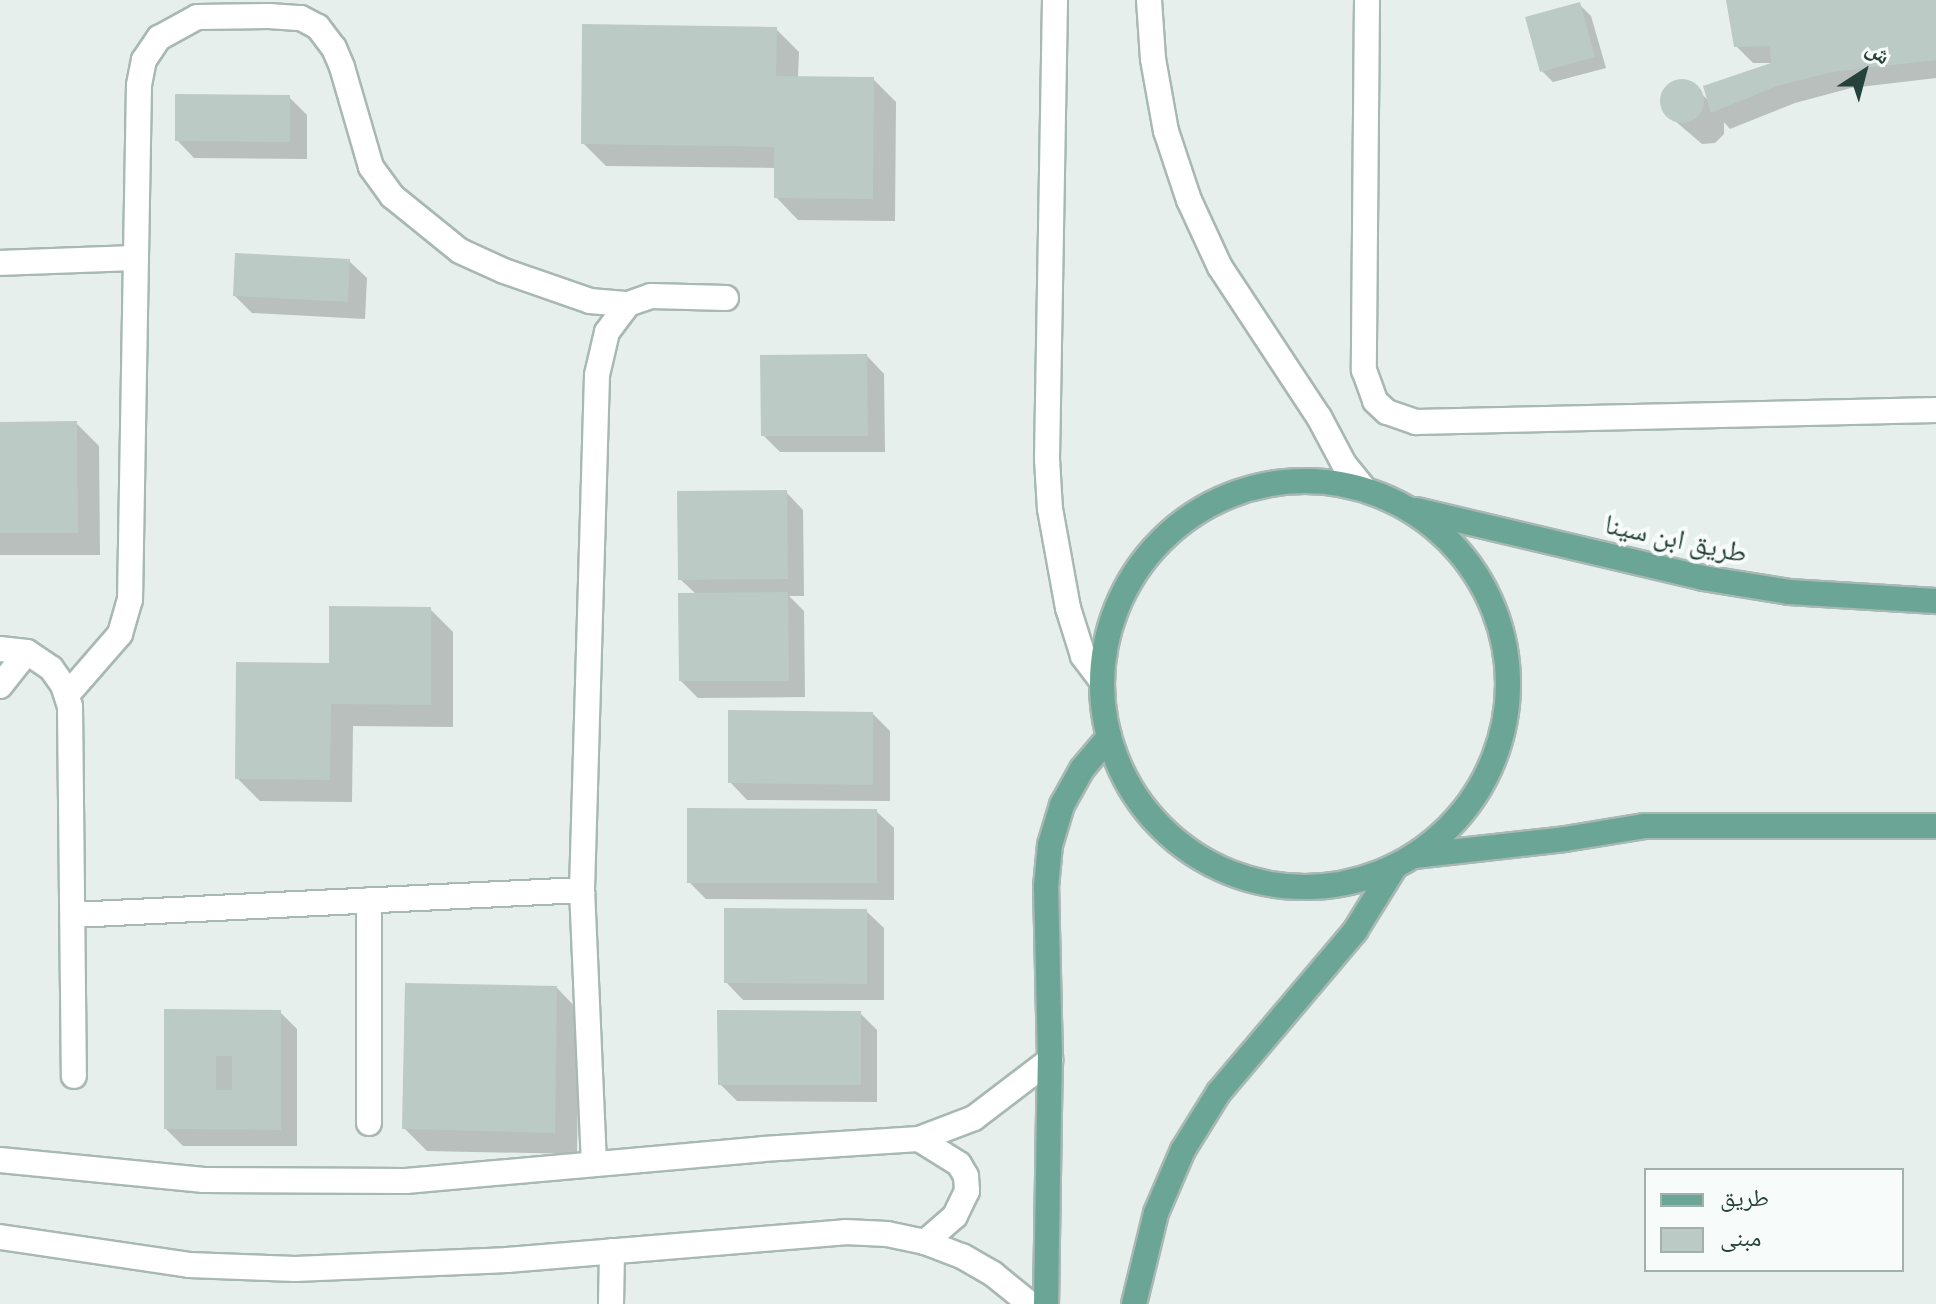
<!DOCTYPE html>
<html>
<head>
<meta charset="utf-8">
<style>
	body { margin:0 }
	#map { position:relative; width:1936px; height:1304px; overflow:hidden; background:#e6efeb; font-family:"Roboto Condensed","Noto Naskh Arabic",sans-serif }
	div>[style] { position:absolute }
	[style*='--x'] { left:calc(var(--x)*1px); top:calc(var(--y)*1px); width:calc(var(--w)*1px); rotate:calc(var(--a)*1deg) }
	.shadow>* { inset:0; background:#0003 }
	.building>* { inset:0; background:#bbcac4 }
	.round { border-radius:50% }
	.roads { filter:drop-shadow(2px 0 #a8b8b2) drop-shadow(-2px 0 #a8b8b2) drop-shadow(0 2px #a8b8b2) drop-shadow(0 -2px #a8b8b2) }
	.minor>* { height:24px; margin:-12px; padding:0 12px; transform-origin:12px; border-radius:12px; background:#fff }
	.major>* { height:24px; margin:-12px; padding:0 12px; transform-origin:12px; border-radius:12px; background:#6aa596 }
	.major>.ring { margin:-12px; padding:0; box-sizing:content-box; background:none; border:24px solid #6aa596; border-radius:50% }
	span { translate:-50% -50%; white-space:nowrap; text-align:center; line-height:1.15; -webkit-text-stroke:8px #f7fbf9; paint-order:stroke }
	.street-label { font-size:28px; color:#24423a }
	.legend { position:absolute; left:1644px; top:1168px; width:260px; height:104px; box-sizing:border-box; background:#f7fbf9; border:2px solid #a3b1ad; margin:0; padding:10px 14px; list-style:none; font-size:24px; color:#24423a }
	.legend li { display:flex; align-items:center; gap:16px; height:40px }
	.legend b { width:40px; border:2px solid #a3b1ad }
	.north { position:absolute; left:1824px; top:32px; width:80px; height:80px; -webkit-text-stroke:6px #f7fbf9; paint-order:stroke; rotate:36deg; font-size:22px; font-weight:700; line-height:32px; text-align:center; color:#24423a }
	.north::after { content:''; display:block; margin:auto; width:28px; height:36px; background:#24423a; clip-path:polygon(50% 0,100% 100%,50% 72%,0 100%) }
</style>
</head>
<body>
<div id="map">
	<div class="shadow">
		<i style="clip-path:polygon(1728px 0,1936px 0,1936px 78px,1851px 88px,1795px 103px,1730px 129px,1724px 122px,1724px 134px,1715px 143px,1702px 144px,1667px 114px,1664px 95px,1672px 85px,1690px 83px,1710px 102px,1774px 63px,1753px 63px,1736px 46px)"></i>
		<i style="clip-path:polygon(1579px 4px,1591px 16px,1606px 68px,1553px 82px,1542px 71px)"></i>
		<i style="clip-path:polygon(776px 29px,799px 52px,798px 78px,873px 79px,896px 102px,895px 221px,798px 220px,776px 197px,776px 168px,606px 166px,583px 143px)"></i>
		<i style="clip-path:polygon(289px 97px,307px 115px,307px 159px,194px 158px,177px 140px)"></i>
		<i style="clip-path:polygon(349px 261px,367px 278px,365px 319px,252px 313px,235px 296px)"></i>
		<i style="clip-path:polygon(867px 356px,884px 374px,885px 452px,780px 452px,763px 435px)"></i>
		<i style="clip-path:polygon(76px 423px,99px 446px,100px 555px,0 555px,0 424px)"></i>
		<i style="clip-path:polygon(786px 492px,803px 510px,804px 596px,789px 596px,804px 611px,805px 697px,698px 698px,681px 681px,696px 594px,680px 579px)"></i>
		<i style="clip-path:polygon(430px 609px,453px 632px,453px 727px,353px 726px,352px 802px,260px 801px,237px 778px,331px 665px)"></i>
		<i style="clip-path:polygon(873px 714px,890px 731px,890px 801px,747px 800px,730px 782px)"></i>
		<i style="clip-path:polygon(876px 811px,894px 828px,894px 900px,706px 899px,689px 882px)"></i>
		<i style="clip-path:polygon(866px 911px,884px 928px,884px 1000px,743px 1000px,726px 982px)"></i>
		<i style="clip-path:polygon(557px 988px,579px 1011px,577px 1154px,427px 1151px,404px 1128px)"></i>
		<i style="clip-path:polygon(166px 1011px,280px 1012px,297px 1029px,297px 1146px,183px 1146px,166px 1129px)"></i>
		<i style="clip-path:polygon(860px 1013px,877px 1030px,877px 1102px,737px 1101px,720px 1084px)"></i>
	</div>
	<div class="building">
		<i style="clip-path:polygon(1726px 0,1936px 0,1936px 60px,1832px 72px,1777px 86px,1711px 113px,1703px 86px,1771px 63px,1770px 46px,1734px 47px)"></i>
		<i style="clip-path:polygon(1580px 2px,1595px 57px,1540px 72px,1525px 17px)"></i>
		<i style="clip-path:polygon(582px 24px,777px 27px,776px 76px,874px 77px,873px 199px,774px 198px,774px 147px,581px 144px)"></i>
		<i class="round" style="left:1660px;top:79px;width:44px;height:44px"></i>
		<i style="clip-path:polygon(175px 94px,290px 95px,290px 142px,175px 141px)"></i>
		<i style="clip-path:polygon(235px 253px,350px 259px,348px 302px,233px 296px)"></i>
		<i style="clip-path:polygon(867px 354px,868px 436px,761px 436px,760px 355px)"></i>
		<i style="clip-path:polygon(77px 421px,78px 533px,0 533px,0 422px)"></i>
		<i style="clip-path:polygon(787px 490px,788px 579px,678px 580px,677px 491px)"></i>
		<i style="clip-path:polygon(788px 592px,789px 681px,679px 681px,678px 593px)"></i>
		<i style="clip-path:polygon(329px 606px,431px 607px,431px 705px,331px 704px,330px 780px,235px 779px,236px 662px,329px 663px)"></i>
		<i style="clip-path:polygon(728px 710px,873px 712px,873px 785px,728px 783px)"></i>
		<i style="clip-path:polygon(687px 808px,877px 809px,877px 883px,687px 883px)"></i>
		<i style="clip-path:polygon(724px 908px,867px 909px,867px 984px,724px 983px)"></i>
		<i style="clip-path:polygon(405px 983px,557px 986px,555px 1133px,402px 1129px)"></i>
		<i style="clip-path:polygon(evenodd,164px 1009px,281px 1010px,281px 1130px,164px 1129px,164px 1009px,216px 1056px,232px 1056px,232px 1090px,216px 1090px,216px 1056px)"></i>
		<i style="clip-path:polygon(717px 1010px,861px 1011px,861px 1085px,718px 1085px)"></i>
	</div>
	<div class="roads">
		<div class="minor">
			<i style="--x:1055;--y:0;--w:459;--a:91"></i>
			<i style="--x:1047;--y:459;--w:50;--a:86.6"></i>
			<i style="--x:1050;--y:509;--w:101;--a:79.7"></i>
			<i style="--x:1068;--y:608;--w:50;--a:72.6"></i>
			<i style="--x:1083;--y:656;--w:30;--a:53"></i>
			<i style="--x:1149;--y:0;--w:59;--a:86.1"></i>
			<i style="--x:1153;--y:59;--w:73;--a:79.8"></i>
			<i style="--x:1166;--y:131;--w:73;--a:71.6"></i>
			<i style="--x:1189;--y:200;--w:74;--a:65.2"></i>
			<i style="--x:1220;--y:267;--w:180;--a:56.6"></i>
			<i style="--x:1319;--y:417;--w:53;--a:62"></i>
			<i style="--x:1344;--y:464;--w:32;--a:51"></i>
			<i style="--x:1367;--y:0;--w:370;--a:90.5"></i>
			<i style="--x:1364;--y:370;--w:33;--a:70"></i>
			<i style="--x:1375;--y:401;--w:16;--a:43"></i>
			<i style="--x:1387;--y:412;--w:31;--a:19"></i>
			<i style="--x:1416;--y:422;--w:520;--a:-1.32"></i>
			<i style="--x:0;--y:263;--w:136;--a:-2.1"></i>
			<i style="--x:0;--y:649;--w:27;--a:6"></i>
			<i style="--x:27;--y:652;--w:29;--a:34"></i>
			<i style="--x:51;--y:668;--w:21;--a:55"></i>
			<i style="--x:63;--y:685;--w:22;--a:72"></i>
			<i style="--x:70;--y:706;--w:370;--a:89.4"></i>
			<i style="--x:0;--y:686;--w:43;--a:-51.5"></i>
			<i style="--x:67;--y:695;--w:81;--a:-49"></i>
			<i style="--x:120;--y:634;--w:35;--a:-74"></i>
			<i style="--x:130;--y:600;--w:515;--a:-89"></i>
			<i style="--x:139;--y:85;--w:25;--a:-79"></i>
			<i style="--x:144;--y:60;--w:27;--a:-56"></i>
			<i style="--x:159;--y:38;--w:43;--a:-28.9"></i>
			<i style="--x:197;--y:17;--w:72;--a:-0.8"></i>
			<i style="--x:269;--y:16;--w:32;--a:4"></i>
			<i style="--x:301;--y:18;--w:19;--a:28"></i>
			<i style="--x:318;--y:27;--w:26;--a:53"></i>
			<i style="--x:334;--y:48;--w:21;--a:67"></i>
			<i style="--x:342;--y:67;--w:104;--a:73.8"></i>
			<i style="--x:371;--y:167;--w:36;--a:54"></i>
			<i style="--x:392;--y:196;--w:87;--a:39"></i>
			<i style="--x:460;--y:251;--w:48;--a:24.4"></i>
			<i style="--x:504;--y:271;--w:91;--a:19.2"></i>
			<i style="--x:590;--y:301;--w:38;--a:5"></i>
			<i style="--x:369;--y:900;--w:223;--a:90"></i>
			<i style="--x:73;--y:915;--w:510;--a:-2.81"></i>
			<i style="--x:919;--y:1139;--w:47;--a:32"></i>
			<i style="--x:959;--y:1164;--w:14;--a:60"></i>
			<i style="--x:966;--y:1176;--w:15;--a:86"></i>
			<i style="--x:967;--y:1191;--w:28;--a:116"></i>
			<i style="--x:955;--y:1216;--w:40;--a:139"></i>
			<i style="--x:0;--y:1160;--w:205;--a:5.6"></i>
			<i style="--x:204;--y:1180;--w:202;--a:0.3"></i>
			<i style="--x:406;--y:1181;--w:358;--a:-5.1"></i>
			<i style="--x:763;--y:1149;--w:156;--a:-3.7"></i>
			<i style="--x:919;--y:1139;--w:59;--a:-20.9"></i>
			<i style="--x:974;--y:1118;--w:96;--a:-37.3"></i>
			<i style="--x:594;--y:1164;--w:274;--a:-92.5"></i>
			<i style="--x:582;--y:890;--w:515;--a:-88.33"></i>
			<i style="--x:597;--y:375;--w:44;--a:-76.9"></i>
			<i style="--x:607;--y:332;--w:35;--a:-53"></i>
			<i style="--x:628;--y:304;--w:24;--a:-19"></i>
			<i style="--x:651;--y:296;--w:75;--a:1.5"></i>
			<i style="--x:0;--y:1237;--w:191;--a:8.4"></i>
			<i style="--x:189;--y:1265;--w:106;--a:2.2"></i>
			<i style="--x:295;--y:1269;--w:212;--a:-2.4"></i>
			<i style="--x:507;--y:1260;--w:339;--a:-4.7"></i>
			<i style="--x:845;--y:1232;--w:42;--a:2.7"></i>
			<i style="--x:887;--y:1234;--w:39;--a:12"></i>
			<i style="--x:925;--y:1242;--w:40;--a:21"></i>
			<i style="--x:962;--y:1256;--w:36;--a:30"></i>
			<i style="--x:993;--y:1274;--w:48;--a:39"></i>
			<i style="--x:611;--y:1304;--w:53;--a:-88.9"></i>
		</div>
		<div class="major">
			<i class="ring" style="left:1102px;top:481px;width:382px;height:382px"></i>
			<i style="--x:1416;--y:510;--w:295;--a:13.3"></i>
			<i style="--x:1703;--y:578;--w:87;--a:9.2"></i>
			<i style="--x:1789;--y:592;--w:147;--a:3.5"></i>
			<i style="--x:1414;--y:856;--w:152;--a:-6.4"></i>
			<i style="--x:1565;--y:839;--w:80;--a:-9.3"></i>
			<i style="--x:1644;--y:826;--w:292;--a:0"></i>
			<i style="--x:1046;--y:1304;--w:244;--a:-89.1"></i>
			<i style="--x:1050;--y:1060;--w:173;--a:-91.3"></i>
			<i style="--x:1046;--y:887;--w:42;--a:-84.6"></i>
			<i style="--x:1050;--y:845;--w:42;--a:-73.3"></i>
			<i style="--x:1062;--y:805;--w:41;--a:-60.9"></i>
			<i style="--x:1082;--y:769;--w:42;--a:-49.8"></i>
			<i style="--x:1134;--y:1304;--w:94;--a:-76.4"></i>
			<i style="--x:1156;--y:1213;--w:69;--a:-66.8"></i>
			<i style="--x:1183;--y:1150;--w:68;--a:-58.2"></i>
			<i style="--x:1219;--y:1092;--w:211;--a:-49.8"></i>
			<i style="--x:1355;--y:931;--w:74;--a:-58.2"></i>
		</div>
	</div>
	<div class="street-label">
		<span style="left:1676px;top:539px;rotate:12deg">طريق ابن سينا</span>
	</div>
	<ul class="legend">
	<li><b style="height:10px;background:#6aa596"></b>طريق</li>
	<li><b style="height:22px;background:#bbcac4"></b>مبنى</li>
	</ul>
	<div class="north">ش</div>
</div>
</body>
</html>
